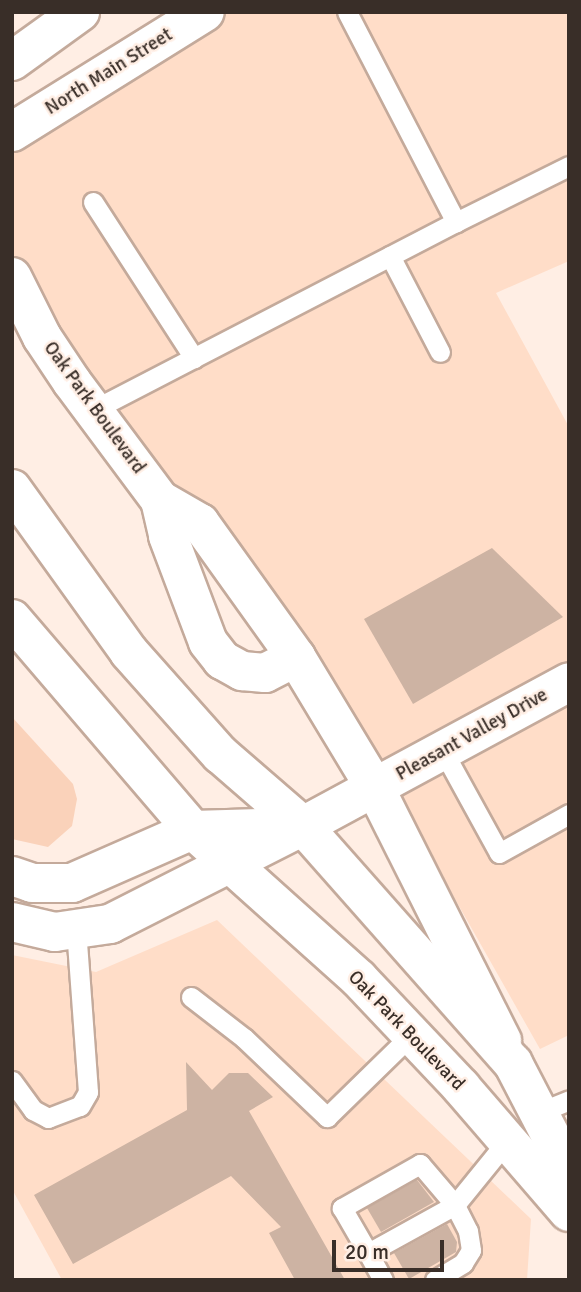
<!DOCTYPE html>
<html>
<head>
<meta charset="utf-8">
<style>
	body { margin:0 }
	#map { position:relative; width:581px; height:1292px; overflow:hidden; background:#ffeee4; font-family:Signika,sans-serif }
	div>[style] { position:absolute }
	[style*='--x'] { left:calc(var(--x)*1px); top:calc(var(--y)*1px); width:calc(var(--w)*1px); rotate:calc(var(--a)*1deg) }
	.built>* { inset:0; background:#ffddc8 }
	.green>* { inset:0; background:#fad2ba }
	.building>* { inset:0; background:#cdb3a3 }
	.roads { filter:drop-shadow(2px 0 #c4aa9b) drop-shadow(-2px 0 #c4aa9b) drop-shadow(0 2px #c4aa9b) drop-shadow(0 -2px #c4aa9b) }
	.lane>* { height:19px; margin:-9.5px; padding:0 9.5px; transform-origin:9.5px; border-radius:9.5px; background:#fff }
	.street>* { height:38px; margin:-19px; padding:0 19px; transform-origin:19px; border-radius:19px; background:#fff }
	.secondary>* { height:38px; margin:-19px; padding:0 19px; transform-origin:19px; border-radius:19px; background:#fff }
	span { translate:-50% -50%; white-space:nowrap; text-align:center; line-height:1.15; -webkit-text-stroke:5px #ffeee4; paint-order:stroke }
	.street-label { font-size:19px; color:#392e28 }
	.frame { position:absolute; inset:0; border:14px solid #392e28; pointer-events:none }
	.scale { position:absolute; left:332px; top:1240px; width:112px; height:32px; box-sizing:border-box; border:4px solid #392e28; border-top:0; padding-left:9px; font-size:21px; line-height:24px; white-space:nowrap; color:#392e28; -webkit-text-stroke:5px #ffeee4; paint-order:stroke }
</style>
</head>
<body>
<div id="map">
	<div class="built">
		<i style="clip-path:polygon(205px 12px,569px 12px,569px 261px,496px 293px,569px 427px,569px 1035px,540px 1049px,354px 721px,12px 277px,12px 132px)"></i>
		<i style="clip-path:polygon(217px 920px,531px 1219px,527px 1280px,62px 1280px,12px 1189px,12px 955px,96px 972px)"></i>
	</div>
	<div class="green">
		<i style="clip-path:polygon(12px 717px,73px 784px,77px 799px,72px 826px,48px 847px,12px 839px)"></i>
	</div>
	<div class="building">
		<i style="clip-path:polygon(492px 548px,563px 617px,413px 704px,364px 619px)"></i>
		<i style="clip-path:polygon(186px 1062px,212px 1090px,229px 1073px,248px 1073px,273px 1097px,249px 1111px,345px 1280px,295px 1280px,269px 1233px,281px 1227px,231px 1176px,73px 1264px,34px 1195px,187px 1110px)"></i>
		<i style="clip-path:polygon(417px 1180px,434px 1202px,381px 1232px,367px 1208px)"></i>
		<i style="clip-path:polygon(447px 1224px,457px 1242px,456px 1252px,409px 1279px,394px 1253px)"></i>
	</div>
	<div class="roads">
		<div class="lane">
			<i style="--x:347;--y:12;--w:237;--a:62.6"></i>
			<i style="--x:456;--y:222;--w:126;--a:-26.4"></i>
			<i style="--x:93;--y:202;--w:186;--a:57.1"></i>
			<i style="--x:390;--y:256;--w:108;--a:62.5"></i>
			<i style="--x:93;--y:410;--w:409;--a:-27.4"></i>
			<i style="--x:443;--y:751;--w:116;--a:61.2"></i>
			<i style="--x:499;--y:853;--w:80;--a:-29.1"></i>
			<i style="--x:191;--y:997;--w:67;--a:37.7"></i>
			<i style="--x:244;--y:1038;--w:115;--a:43.6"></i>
			<i style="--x:327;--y:1117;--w:117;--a:-44.3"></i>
			<i style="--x:12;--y:1081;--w:36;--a:54"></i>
			<i style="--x:33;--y:1110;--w:17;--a:28"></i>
			<i style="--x:48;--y:1118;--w:34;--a:-21"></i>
			<i style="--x:80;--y:1106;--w:16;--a:-60"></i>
			<i style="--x:88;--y:1092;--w:162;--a:-94.2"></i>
			<i style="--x:540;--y:1112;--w:31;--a:-22"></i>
			<i style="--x:368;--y:1253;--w:99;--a:-28.9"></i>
			<i style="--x:455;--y:1205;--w:54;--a:-130.5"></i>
			<i style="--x:420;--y:1164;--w:90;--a:150.6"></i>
			<i style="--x:342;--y:1208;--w:52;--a:60"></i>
			<i style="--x:368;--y:1253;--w:31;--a:61"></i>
			<i style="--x:435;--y:1280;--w:33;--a:-31"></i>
			<i style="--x:463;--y:1263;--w:15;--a:-58"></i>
			<i style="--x:471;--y:1250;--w:19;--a:-99"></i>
			<i style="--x:468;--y:1231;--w:29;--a:-117"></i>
			<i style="--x:455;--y:1205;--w:82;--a:-50.9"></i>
		</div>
		<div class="street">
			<i style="--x:12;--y:277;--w:67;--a:63.4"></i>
			<i style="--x:42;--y:337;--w:54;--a:56.3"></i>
			<i style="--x:72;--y:382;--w:147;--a:53.3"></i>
			<i style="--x:160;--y:500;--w:46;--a:29.9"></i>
			<i style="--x:200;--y:523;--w:165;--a:54.4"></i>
			<i style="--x:296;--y:657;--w:153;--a:58.9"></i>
			<i style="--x:375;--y:788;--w:283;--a:63.3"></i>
			<i style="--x:160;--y:500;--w:37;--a:77"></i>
			<i style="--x:168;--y:536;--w:113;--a:69.3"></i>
			<i style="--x:208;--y:642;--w:23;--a:52"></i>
			<i style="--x:222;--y:660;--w:23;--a:29"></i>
			<i style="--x:242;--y:671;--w:23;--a:5"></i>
			<i style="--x:265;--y:673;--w:35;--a:-27"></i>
			<i style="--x:303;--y:826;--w:302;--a:-28.4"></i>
		</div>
		<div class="secondary">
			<i style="--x:12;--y:61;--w:84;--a:-35.8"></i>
			<i style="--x:12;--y:132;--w:227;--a:-31.9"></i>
			<i style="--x:12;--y:489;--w:201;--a:54.3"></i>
			<i style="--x:129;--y:652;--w:137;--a:48.3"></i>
			<i style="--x:220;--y:754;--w:110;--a:40.9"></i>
			<i style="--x:303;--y:826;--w:317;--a:48.5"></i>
			<i style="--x:513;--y:1063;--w:122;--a:62.6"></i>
			<i style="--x:12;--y:619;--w:278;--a:49.4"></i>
			<i style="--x:193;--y:830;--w:223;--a:41.9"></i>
			<i style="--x:359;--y:979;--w:149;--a:46.6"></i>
			<i style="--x:461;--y:1087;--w:165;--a:49.2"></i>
			<i style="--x:12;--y:876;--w:21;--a:19"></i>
			<i style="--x:32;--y:883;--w:40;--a:0"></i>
			<i style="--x:72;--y:883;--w:132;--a:-23.7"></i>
			<i style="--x:193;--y:830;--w:101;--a:-1.7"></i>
			<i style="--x:12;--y:922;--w:44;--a:13.1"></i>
			<i style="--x:55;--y:932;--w:56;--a:-8.3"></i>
			<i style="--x:110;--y:924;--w:216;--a:-26.9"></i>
		</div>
	</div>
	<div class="street-label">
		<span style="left:109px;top:72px;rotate:-32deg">North Main Street</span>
		<span style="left:94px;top:408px;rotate:54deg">Oak Park Boulevard</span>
		<span style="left:472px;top:735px;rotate:-29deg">Pleasant Valley Drive</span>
		<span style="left:406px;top:1031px;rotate:46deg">Oak Park Boulevard</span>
	</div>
	<div class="frame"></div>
	<div class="scale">20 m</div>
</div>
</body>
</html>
